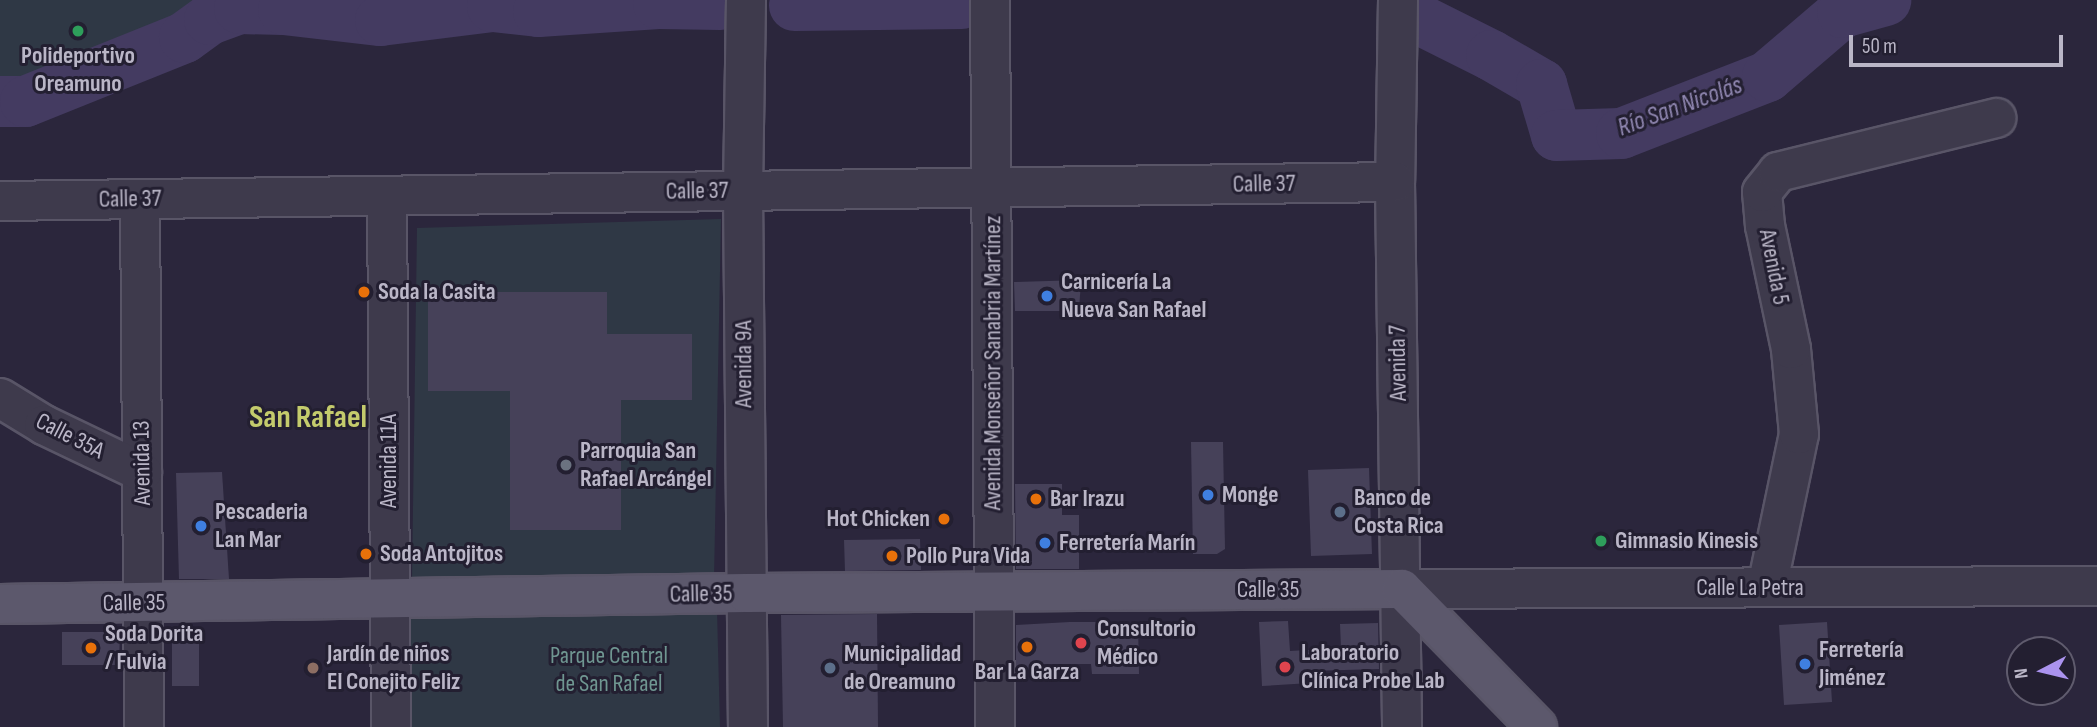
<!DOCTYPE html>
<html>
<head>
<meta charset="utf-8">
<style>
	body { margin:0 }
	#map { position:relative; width:2097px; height:727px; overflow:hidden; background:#2b263c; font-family:"Sofia Sans Condensed",sans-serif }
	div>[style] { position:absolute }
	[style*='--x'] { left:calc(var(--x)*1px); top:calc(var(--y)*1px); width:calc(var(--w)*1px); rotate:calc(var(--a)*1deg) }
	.green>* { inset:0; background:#2f3845 }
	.river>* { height:51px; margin:-25.5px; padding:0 25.5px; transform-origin:25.5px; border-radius:25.5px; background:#443b61 }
	.building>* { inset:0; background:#464159 }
	.roads { filter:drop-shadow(2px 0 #595567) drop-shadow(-2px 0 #595567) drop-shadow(0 2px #595567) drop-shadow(0 -2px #595567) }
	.minor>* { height:38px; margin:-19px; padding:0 19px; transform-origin:19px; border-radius:19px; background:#3e3a4c }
	.major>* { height:38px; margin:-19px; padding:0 19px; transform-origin:19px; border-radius:19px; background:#5c586c }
	.dots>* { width:19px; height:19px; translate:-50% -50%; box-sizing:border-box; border:4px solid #231f31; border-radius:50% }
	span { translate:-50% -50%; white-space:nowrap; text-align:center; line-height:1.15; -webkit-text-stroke:6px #231f31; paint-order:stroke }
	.poi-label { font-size:24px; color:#bab6c7; font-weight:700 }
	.left { translate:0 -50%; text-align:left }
	.right { translate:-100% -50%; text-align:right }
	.street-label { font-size:24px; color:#bab6c7 }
	.park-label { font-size:24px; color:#6f9691 }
	.water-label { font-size:26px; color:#9087b1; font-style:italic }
	.district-label { font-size:32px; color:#c4cb6c; font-weight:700 }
	.north { position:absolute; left:2006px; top:636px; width:70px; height:70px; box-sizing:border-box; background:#231f31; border:2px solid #5f5b6d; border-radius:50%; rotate:263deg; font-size:19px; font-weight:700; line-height:28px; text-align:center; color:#bab6c7 }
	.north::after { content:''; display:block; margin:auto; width:24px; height:32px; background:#ab93ef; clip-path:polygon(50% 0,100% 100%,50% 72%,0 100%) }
	.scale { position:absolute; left:1849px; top:35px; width:214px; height:32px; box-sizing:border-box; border:4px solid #bab6c7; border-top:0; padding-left:9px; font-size:21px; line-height:24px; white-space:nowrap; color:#bab6c7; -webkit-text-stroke:5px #231f31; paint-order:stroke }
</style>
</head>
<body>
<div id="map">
	<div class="green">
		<i style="clip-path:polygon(0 0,203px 0,129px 51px,26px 82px,0 82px)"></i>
		<i style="clip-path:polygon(evenodd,721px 219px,714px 579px,412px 579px,417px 228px,721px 219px,492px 287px,493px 325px,607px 334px,692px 334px,692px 400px,621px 400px,621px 530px,510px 530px,510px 334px,496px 334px,495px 391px,428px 391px,428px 288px,492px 287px)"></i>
		<i style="clip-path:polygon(717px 610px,720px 727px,409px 727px,407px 616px)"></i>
	</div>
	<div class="river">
		<i style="--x:794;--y:5;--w:167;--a:-0.7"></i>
		<i style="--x:1419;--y:19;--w:80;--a:26.6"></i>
		<i style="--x:1491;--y:55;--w:58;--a:30.1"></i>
		<i style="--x:1541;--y:84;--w:53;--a:73.6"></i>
		<i style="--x:1556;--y:135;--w:65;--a:-1.8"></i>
		<i style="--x:1621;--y:133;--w:157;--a:-21.3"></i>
		<i style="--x:1767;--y:76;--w:99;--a:-40.5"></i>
		<i style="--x:1842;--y:12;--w:45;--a:-15.6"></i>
		<i style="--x:0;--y:101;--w:25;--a:0"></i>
		<i style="--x:25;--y:101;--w:171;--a:-21.9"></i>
		<i style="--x:184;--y:37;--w:31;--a:-36"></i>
		<i style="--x:209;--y:19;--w:32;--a:-20"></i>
		<i style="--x:239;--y:8;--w:44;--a:1.3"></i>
		<i style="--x:283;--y:9;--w:98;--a:6.5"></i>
		<i style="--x:380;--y:20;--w:113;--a:-7.1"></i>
		<i style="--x:492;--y:6;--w:46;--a:6.2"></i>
		<i style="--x:538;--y:11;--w:120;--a:-3.8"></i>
		<i style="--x:658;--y:3;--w:62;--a:0.9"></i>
	</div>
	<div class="building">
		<i style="clip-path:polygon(1081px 280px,1079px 311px,1015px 311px,1014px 282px)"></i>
		<i style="clip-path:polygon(428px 287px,493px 287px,493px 292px,607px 292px,607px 334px,692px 334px,692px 400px,621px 400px,621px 530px,510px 530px,510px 391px,428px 391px)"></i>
		<i style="clip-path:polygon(1191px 442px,1223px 442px,1225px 549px,1217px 554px,1193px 554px)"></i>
		<i style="clip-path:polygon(1369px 468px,1372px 554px,1311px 556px,1308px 470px)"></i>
		<i style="clip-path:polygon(222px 472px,229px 579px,179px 579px,176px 473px)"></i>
		<i style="clip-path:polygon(1015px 484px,1062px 484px,1062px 515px,1079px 515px,1079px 569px,1016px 569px)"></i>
		<i style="clip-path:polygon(920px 539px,921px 570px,845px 571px,844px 540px)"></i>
		<i style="clip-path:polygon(877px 614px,878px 727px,783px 727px,781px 615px)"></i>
		<i style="clip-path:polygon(1288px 621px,1290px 651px,1341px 648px,1340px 624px,1378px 623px,1379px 669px,1309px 671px,1310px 683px,1262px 686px,1259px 622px)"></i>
		<i style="clip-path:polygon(1070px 622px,1138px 622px,1139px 674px,1092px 674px,1091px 664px,1042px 664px,1043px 669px,1016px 670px,1016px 625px)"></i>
		<i style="clip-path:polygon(1827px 622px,1832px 702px,1784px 705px,1779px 625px)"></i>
		<i style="clip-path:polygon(62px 632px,120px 632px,119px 665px,62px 665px)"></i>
		<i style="clip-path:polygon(172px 632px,199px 632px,199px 686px,172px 686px)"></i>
	</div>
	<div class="roads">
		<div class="minor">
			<i style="--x:746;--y:0;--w:191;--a:90.9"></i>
			<i style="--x:743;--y:191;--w:536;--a:89.47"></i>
			<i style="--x:990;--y:0;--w:727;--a:89.61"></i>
			<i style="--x:1398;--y:0;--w:182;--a:90.9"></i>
			<i style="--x:1395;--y:182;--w:545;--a:89.26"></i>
			<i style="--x:387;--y:196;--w:531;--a:89.57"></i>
			<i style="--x:140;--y:199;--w:528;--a:89.57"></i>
			<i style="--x:0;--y:201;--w:1395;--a:-0.78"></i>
			<i style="--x:0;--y:398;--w:52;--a:31.5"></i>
			<i style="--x:44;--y:425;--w:109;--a:25.6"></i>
			<i style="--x:1767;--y:587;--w:156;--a:-78.2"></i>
			<i style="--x:1799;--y:434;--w:85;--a:-95.4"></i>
			<i style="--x:1791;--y:349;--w:126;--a:-101.9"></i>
			<i style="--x:1765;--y:226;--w:34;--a:-95"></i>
			<i style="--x:1762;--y:192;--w:26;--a:-51"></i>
			<i style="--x:1778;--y:172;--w:225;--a:-13.9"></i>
			<i style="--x:1402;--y:589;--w:695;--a:-0.25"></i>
		</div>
		<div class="major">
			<i style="--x:0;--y:604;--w:746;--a:-0.84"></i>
			<i style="--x:746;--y:593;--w:656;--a:-0.35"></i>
			<i style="--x:1402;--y:589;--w:193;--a:45.6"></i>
		</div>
	</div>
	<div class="dots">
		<i style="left:78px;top:31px;background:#2e9e5b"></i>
		<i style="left:364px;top:292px;background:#e8710a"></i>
		<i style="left:1047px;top:296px;background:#3f7fe0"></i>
		<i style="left:566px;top:465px;background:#6b7280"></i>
		<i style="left:1208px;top:495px;background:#3f7fe0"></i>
		<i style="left:1036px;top:499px;background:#e8710a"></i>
		<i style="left:1340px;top:512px;background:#5c6f8a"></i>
		<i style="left:944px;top:519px;background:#e8710a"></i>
		<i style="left:201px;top:526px;background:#3f7fe0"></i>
		<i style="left:1601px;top:541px;background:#2e9e5b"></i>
		<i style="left:1045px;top:543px;background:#3f7fe0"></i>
		<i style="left:366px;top:554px;background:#e8710a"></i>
		<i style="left:892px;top:556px;background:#e8710a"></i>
		<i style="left:1081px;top:643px;background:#e0444e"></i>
		<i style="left:1027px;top:647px;background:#e8710a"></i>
		<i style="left:91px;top:648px;background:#e8710a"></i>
		<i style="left:1805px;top:664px;background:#3f7fe0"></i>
		<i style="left:1285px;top:667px;background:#e0444e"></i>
		<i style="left:313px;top:668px;background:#8d6e63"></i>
		<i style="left:830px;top:668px;background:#5c6f8a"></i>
	</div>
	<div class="poi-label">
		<span style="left:78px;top:70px">Polideportivo<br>Oreamuno</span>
		<span class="left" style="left:1061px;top:296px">Carnicería La<br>Nueva San Rafael</span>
		<span class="left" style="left:378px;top:292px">Soda la Casita</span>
		<span class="left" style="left:580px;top:465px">Parroquia San<br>Rafael Arcángel</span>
		<span class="left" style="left:1222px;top:495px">Monge</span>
		<span class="left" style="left:1354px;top:512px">Banco de<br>Costa Rica</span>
		<span class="left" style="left:1050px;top:499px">Bar Irazu</span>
		<span class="left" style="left:215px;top:526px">Pescaderia<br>Lan Mar</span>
		<span class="right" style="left:930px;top:519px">Hot Chicken</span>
		<span class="left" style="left:1615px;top:541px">Gimnasio Kinesis</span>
		<span class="left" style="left:1059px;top:543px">Ferretería Marín</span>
		<span class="left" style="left:380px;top:554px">Soda Antojitos</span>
		<span class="left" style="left:906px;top:556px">Pollo Pura Vida</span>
		<span class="left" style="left:1097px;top:643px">Consultorio<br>Médico</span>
		<span class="left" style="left:105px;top:648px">Soda Dorita<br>/ Fulvia</span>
		<span class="left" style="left:1819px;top:664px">Ferretería<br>Jiménez</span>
		<span class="left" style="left:1301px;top:667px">Laboratorio<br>Clínica Probe Lab</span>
		<span class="left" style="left:327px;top:668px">Jardín de niños<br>El Conejito Feliz</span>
		<span class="left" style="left:844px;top:668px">Municipalidad<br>de Oreamuno</span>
		<span style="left:1027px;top:672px">Bar La Garza</span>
	</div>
	<div class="street-label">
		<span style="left:1264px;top:184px;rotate:-1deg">Calle 37</span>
		<span style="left:697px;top:191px;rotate:-1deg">Calle 37</span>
		<span style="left:130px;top:199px;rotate:-1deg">Calle 37</span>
		<span style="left:1774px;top:267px;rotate:79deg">Avenida 5</span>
		<span style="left:993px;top:363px;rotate:-90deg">Avenida Monseñor Sanabria Martínez</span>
		<span style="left:1398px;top:363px;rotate:-91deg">Avenida 7</span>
		<span style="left:744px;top:364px;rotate:-90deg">Avenida 9A</span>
		<span style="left:70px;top:436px;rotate:27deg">Calle 35A</span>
		<span style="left:389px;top:461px;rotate:-90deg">Avenida 11A</span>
		<span style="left:142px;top:463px;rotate:-91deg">Avenida 13</span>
		<span style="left:1750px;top:588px">Calle La Petra</span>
		<span style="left:1268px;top:590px">Calle 35</span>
		<span style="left:701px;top:594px;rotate:-1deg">Calle 35</span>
		<span style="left:134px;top:603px;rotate:-1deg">Calle 35</span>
	</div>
	<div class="park-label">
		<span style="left:609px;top:670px">Parque Central<br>de San Rafael</span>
	</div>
	<div class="water-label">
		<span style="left:1680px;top:107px;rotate:-20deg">Río San Nicolás</span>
	</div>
	<div class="district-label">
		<span style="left:308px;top:418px">San Rafael</span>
	</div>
	<div class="north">N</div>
	<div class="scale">50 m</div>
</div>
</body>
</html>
